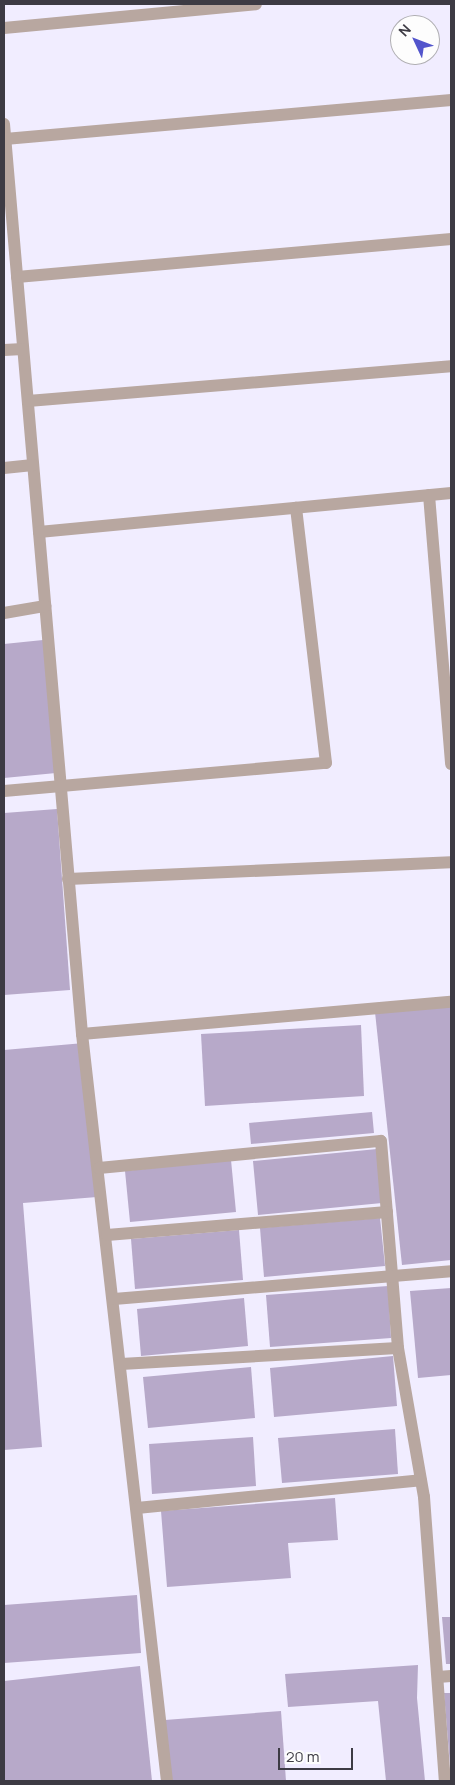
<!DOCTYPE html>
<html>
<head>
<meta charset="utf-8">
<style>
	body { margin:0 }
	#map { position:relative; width:455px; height:1785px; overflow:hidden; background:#f1edff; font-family:Manrope,sans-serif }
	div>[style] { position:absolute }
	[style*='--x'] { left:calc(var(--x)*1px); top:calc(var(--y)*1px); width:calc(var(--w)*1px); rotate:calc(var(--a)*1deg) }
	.building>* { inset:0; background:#b7a9c9 }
	.street>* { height:12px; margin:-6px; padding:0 6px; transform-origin:6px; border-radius:6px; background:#b8a7a0 }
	span { translate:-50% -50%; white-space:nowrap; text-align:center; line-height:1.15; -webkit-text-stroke:5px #fdfdfd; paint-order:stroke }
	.frame { position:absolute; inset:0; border:5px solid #3d3b44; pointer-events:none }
	.north { position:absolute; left:390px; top:15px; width:50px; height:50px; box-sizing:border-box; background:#fdfdfd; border:1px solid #b0afb3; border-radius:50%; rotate:313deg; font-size:14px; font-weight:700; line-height:20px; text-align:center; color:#3d3b44 }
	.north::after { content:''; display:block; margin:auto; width:18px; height:22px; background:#5255cc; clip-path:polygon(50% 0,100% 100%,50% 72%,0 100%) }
	.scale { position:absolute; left:278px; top:1748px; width:75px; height:22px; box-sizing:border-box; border:2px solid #3d3b44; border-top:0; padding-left:6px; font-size:15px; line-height:18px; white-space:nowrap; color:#3d3b44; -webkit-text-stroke:4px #fdfdfd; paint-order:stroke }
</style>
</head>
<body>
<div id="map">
	<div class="building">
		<i style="clip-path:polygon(43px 640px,56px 773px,4px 778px,4px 644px)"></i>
		<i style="clip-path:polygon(57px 809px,70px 990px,4px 995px,4px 813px)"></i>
		<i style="clip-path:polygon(451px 1006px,451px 1260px,402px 1265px,375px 1012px)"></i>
		<i style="clip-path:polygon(361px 1025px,364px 1096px,205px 1106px,201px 1034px)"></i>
		<i style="clip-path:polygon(84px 1043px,97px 1197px,23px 1203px,42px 1447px,4px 1450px,4px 1050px)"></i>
		<i style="clip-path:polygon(372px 1112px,374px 1133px,251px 1144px,249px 1123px)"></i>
		<i style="clip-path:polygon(377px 1149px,382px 1203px,258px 1215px,253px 1161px)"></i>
		<i style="clip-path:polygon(231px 1160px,236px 1212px,130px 1222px,125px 1171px)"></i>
		<i style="clip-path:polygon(380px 1218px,385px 1266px,264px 1277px,260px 1228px)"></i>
		<i style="clip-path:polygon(239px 1230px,243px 1280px,135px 1289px,131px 1239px)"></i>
		<i style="clip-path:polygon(388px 1286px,391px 1338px,270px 1347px,266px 1295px)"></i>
		<i style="clip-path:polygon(451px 1288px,451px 1375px,418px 1378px,410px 1291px)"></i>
		<i style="clip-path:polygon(244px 1298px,248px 1346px,141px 1356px,137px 1309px)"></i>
		<i style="clip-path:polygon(393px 1356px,397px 1406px,274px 1417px,270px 1368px)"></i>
		<i style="clip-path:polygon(251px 1367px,255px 1418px,148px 1428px,143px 1377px)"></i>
		<i style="clip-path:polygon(395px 1429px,398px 1474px,282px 1483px,278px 1438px)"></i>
		<i style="clip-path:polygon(253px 1437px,256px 1486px,152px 1494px,149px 1444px)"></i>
		<i style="clip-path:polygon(335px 1498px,338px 1540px,288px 1543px,291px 1578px,167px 1587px,161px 1511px)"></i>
		<i style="clip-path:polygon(137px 1595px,141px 1653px,4px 1663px,4px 1605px)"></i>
		<i style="clip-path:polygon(442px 1617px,451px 1617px,451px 1664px,446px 1664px)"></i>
		<i style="clip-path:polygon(418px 1665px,417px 1698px,425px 1781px,386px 1781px,378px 1701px,288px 1707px,285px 1674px)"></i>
		<i style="clip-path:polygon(140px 1666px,152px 1781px,4px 1781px,4px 1681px)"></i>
		<i style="clip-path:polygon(444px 1693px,451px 1693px,451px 1765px,450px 1765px)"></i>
		<i style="clip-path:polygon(281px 1711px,286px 1781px,169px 1781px,165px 1720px)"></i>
	</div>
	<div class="street">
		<i style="--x:4;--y:28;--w:253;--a:-5.4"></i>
		<i style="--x:4;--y:124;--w:913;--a:85.1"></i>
		<i style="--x:82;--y:1034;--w:752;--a:83.51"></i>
		<i style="--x:5;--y:139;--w:448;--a:-5"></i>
		<i style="--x:17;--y:277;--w:436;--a:-5"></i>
		<i style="--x:4;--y:350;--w:19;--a:-3"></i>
		<i style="--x:28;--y:401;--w:424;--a:-4.7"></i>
		<i style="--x:4;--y:468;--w:29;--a:-6"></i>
		<i style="--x:429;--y:495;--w:270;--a:85.3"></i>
		<i style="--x:39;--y:532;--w:414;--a:-5.4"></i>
		<i style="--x:4;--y:613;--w:42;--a:-9.7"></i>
		<i style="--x:4;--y:791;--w:323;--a:-5"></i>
		<i style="--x:326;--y:763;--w:257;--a:-96.7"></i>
		<i style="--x:68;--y:879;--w:383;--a:-2.5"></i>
		<i style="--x:82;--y:1034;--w:370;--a:-5"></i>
		<i style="--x:99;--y:1168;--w:283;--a:-5.5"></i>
		<i style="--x:381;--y:1141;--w:208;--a:85.3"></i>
		<i style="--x:398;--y:1348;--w:151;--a:80.1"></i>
		<i style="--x:424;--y:1497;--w:285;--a:85.8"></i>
		<i style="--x:107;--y:1235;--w:281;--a:-4.7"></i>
		<i style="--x:114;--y:1299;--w:338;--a:-4.7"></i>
		<i style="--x:121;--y:1364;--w:277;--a:-3.3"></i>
		<i style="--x:137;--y:1508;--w:285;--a:-5.6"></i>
		<i style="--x:438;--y:1677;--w:13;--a:-4"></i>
	</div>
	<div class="frame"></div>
	<div class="north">N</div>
	<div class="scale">20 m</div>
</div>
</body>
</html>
